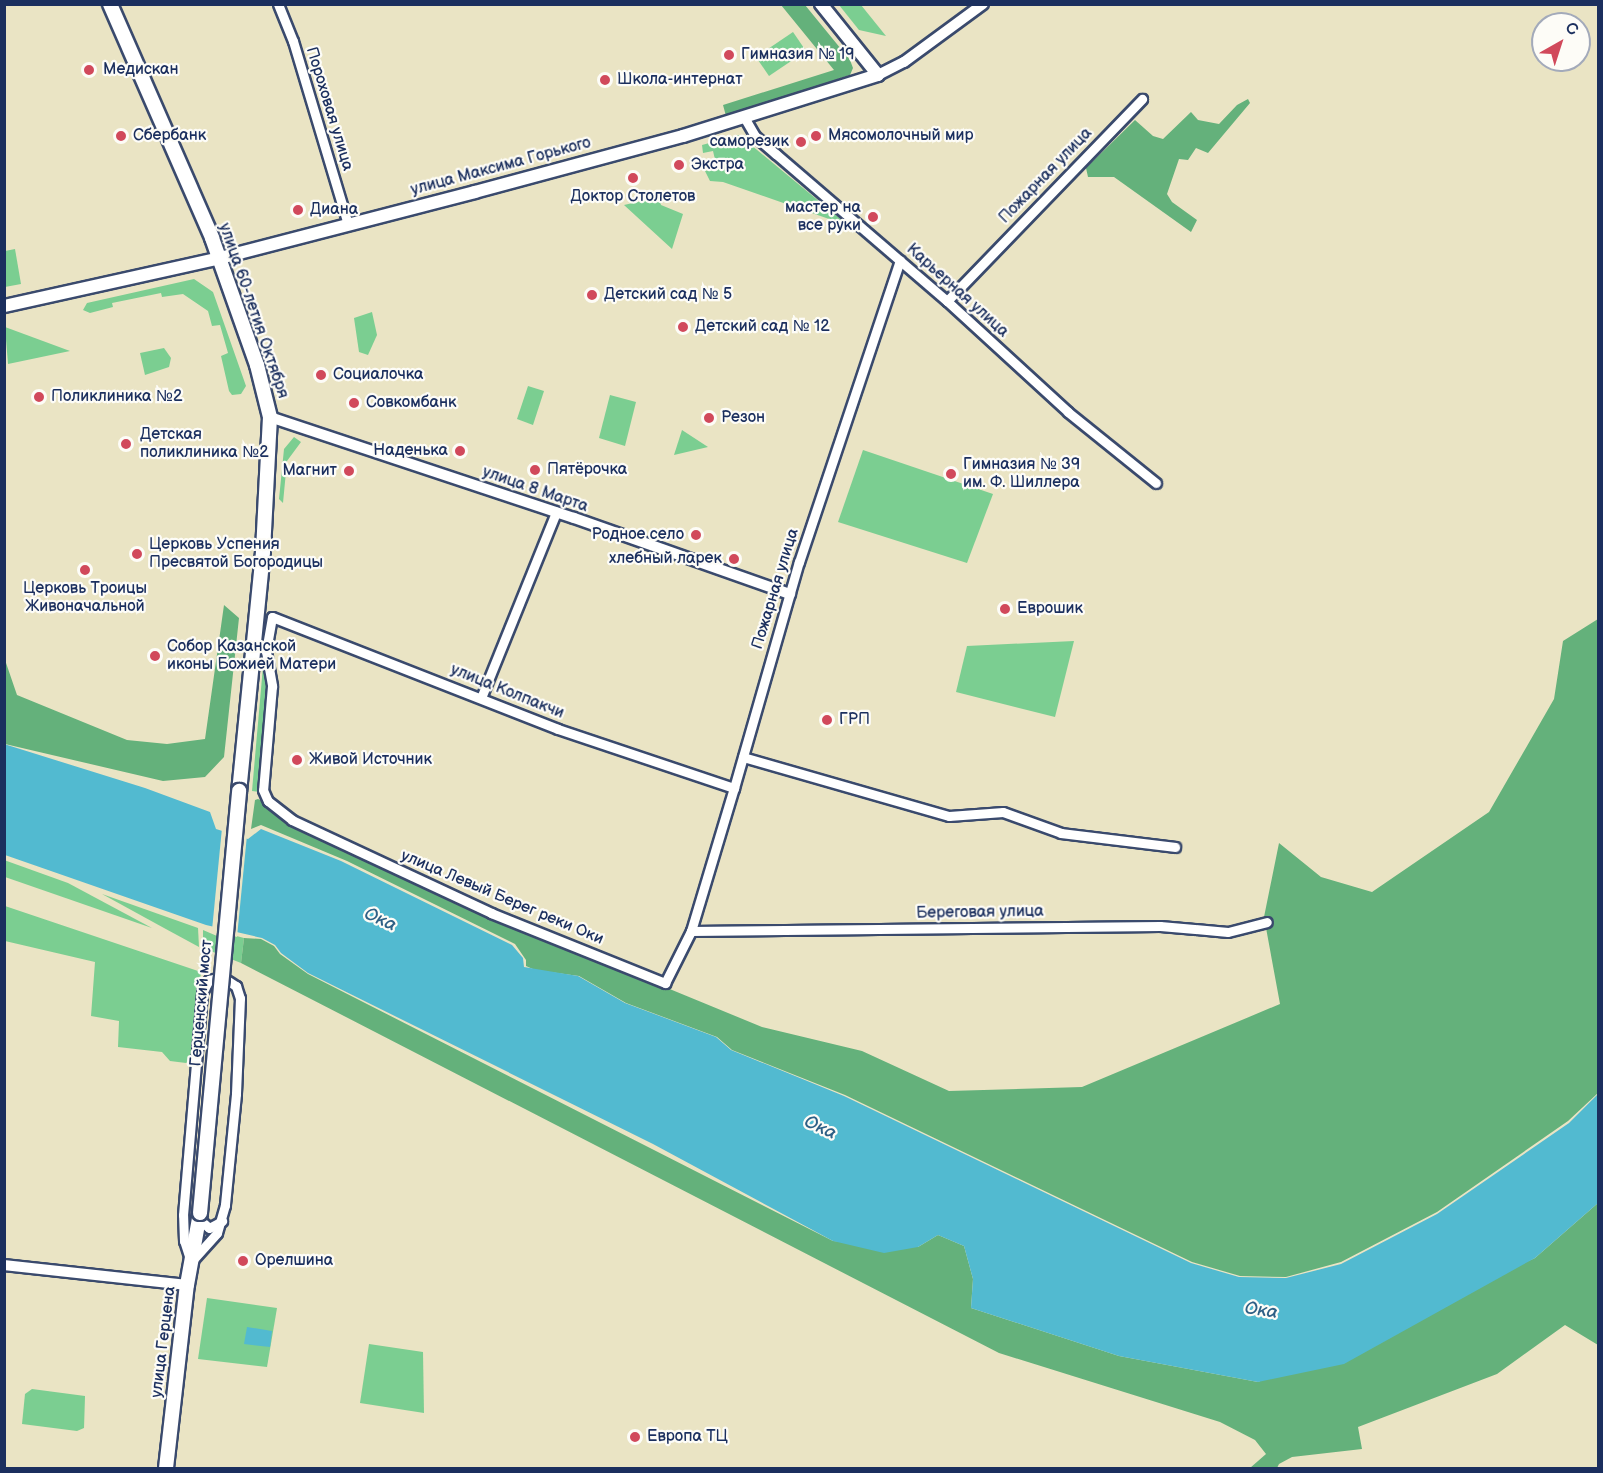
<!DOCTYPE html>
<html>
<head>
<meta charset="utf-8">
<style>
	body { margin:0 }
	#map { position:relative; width:1603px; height:1473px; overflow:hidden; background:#eae4c4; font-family:"Balsamiq Sans",sans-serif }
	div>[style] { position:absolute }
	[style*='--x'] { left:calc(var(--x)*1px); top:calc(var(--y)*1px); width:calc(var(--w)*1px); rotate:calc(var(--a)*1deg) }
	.green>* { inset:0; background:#7bce91 }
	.forest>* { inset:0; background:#64b17b }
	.water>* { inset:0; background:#52bad0 }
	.pier>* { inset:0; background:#eae4c4 }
	.roads { filter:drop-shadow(2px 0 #3a4a6d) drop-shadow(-2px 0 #3a4a6d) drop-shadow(0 2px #3a4a6d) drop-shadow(0 -2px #3a4a6d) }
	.minor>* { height:9px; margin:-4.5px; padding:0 4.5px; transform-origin:4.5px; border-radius:4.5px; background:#fff }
	.tertiary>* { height:10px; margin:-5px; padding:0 5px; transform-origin:5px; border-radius:5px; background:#fff }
	.secondary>* { height:12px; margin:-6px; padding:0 6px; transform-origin:6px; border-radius:6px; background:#fff }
	.primary>* { height:14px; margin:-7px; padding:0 7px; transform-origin:7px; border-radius:7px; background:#fff }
	.bridges { filter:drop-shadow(2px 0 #3a4a6d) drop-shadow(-2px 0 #3a4a6d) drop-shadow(0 2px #3a4a6d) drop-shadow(0 -2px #3a4a6d) }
	.primary-bridge>* { height:14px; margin:-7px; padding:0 7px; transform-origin:7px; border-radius:7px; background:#fff }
	.dots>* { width:16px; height:16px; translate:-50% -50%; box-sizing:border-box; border:3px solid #fdfcf7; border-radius:50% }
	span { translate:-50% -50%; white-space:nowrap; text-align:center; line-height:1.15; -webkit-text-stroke:4.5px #fdfcf7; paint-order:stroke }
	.poi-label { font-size:16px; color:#1b2f5e }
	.left { translate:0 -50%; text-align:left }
	.right { translate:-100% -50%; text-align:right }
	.street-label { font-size:16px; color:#1b2f5e }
	.water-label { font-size:18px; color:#2e6086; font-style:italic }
	.frame { position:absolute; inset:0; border:6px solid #1b2f5e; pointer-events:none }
	.north { position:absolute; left:1531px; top:12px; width:60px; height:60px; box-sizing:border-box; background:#fdfcf7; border:2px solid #a3aaba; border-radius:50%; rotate:39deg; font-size:16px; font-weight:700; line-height:24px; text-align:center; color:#1b2f5e }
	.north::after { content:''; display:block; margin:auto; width:21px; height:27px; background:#d1495b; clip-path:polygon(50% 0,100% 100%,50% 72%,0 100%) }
</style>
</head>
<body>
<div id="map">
	<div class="green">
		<i style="clip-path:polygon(839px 5px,861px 5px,886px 36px,859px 30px)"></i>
		<i style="clip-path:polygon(793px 32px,806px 51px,769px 76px,756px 57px)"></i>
		<i style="clip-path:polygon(739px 135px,849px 226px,723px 182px,710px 181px,705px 171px,717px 168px,713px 151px,703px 153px,702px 145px)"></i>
		<i style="clip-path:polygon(659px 197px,661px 205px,683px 214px,672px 249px,624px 205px)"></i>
		<i style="clip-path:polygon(15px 249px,21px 284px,5px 287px,5px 251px)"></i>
		<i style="clip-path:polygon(194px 279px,213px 292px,246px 386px,241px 394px,232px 395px,229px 391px,221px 356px,228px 353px,220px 325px,212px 326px,208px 311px,183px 294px,162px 297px,161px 293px,112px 303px,113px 307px,90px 313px,83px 310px,87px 303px)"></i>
		<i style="clip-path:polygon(372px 312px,377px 335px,368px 355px,359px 352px,354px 318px)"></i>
		<i style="clip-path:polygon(5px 327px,70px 351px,8px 364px)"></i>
		<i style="clip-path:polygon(164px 348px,171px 358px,169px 367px,145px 375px,140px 353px)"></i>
		<i style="clip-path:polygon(528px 386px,544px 391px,533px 425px,517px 419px)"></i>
		<i style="clip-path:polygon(610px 395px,636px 402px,625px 446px,599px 438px)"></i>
		<i style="clip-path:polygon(682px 430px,708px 447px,674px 455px)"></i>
		<i style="clip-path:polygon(294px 437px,301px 442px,287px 461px,283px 503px,279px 499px,284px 449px)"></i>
		<i style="clip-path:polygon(863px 450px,993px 494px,967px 563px,838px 522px)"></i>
		<i style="clip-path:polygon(1074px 641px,1055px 717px,956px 692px,967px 646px)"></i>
		<i style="clip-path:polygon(264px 655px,269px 684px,260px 792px,252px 791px)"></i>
		<i style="clip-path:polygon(4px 860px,68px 883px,152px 928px,5px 877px)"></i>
		<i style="clip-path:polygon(102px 894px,198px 928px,199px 947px,164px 928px)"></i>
		<i style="clip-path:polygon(5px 906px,201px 972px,192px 1060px,186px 1063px,170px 1061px,162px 1052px,118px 1047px,119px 1021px,91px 1016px,95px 962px,5px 941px)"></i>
		<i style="clip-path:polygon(203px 930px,217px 936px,218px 931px,244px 938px,241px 963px,203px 948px)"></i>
		<i style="clip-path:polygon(207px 1298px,277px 1308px,267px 1367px,198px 1359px)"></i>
		<i style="clip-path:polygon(369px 1344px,423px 1352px,424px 1413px,360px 1403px)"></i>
		<i style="clip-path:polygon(32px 1389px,85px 1396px,84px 1428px,77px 1431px,22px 1424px,25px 1394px)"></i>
	</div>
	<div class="forest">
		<i style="clip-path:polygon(781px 5px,805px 5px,850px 60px,853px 68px,850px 75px,726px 116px,723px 105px,834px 70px)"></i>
		<i style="clip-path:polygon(1248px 99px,1250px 103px,1208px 153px,1196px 148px,1188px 160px,1179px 159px,1167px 194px,1172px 202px,1197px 220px,1191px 232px,1114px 177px,1088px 177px,1086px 168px,1135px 120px,1153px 136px,1163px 139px,1191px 112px,1198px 120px,1219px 124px,1237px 105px)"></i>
		<i style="clip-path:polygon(224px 605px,239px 618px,224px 757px,205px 777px,163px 781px,5px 744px,4px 657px,17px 695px,127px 740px,167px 744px,205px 739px)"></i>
		<i style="clip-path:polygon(1598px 619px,1598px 1093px,1568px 1121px,1437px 1212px,1341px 1262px,1286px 1277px,1240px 1276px,1192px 1262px,845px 1095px,732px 1050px,717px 1037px,626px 1003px,579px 976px,535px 970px,526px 966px,526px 960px,515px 944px,347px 861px,261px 825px,251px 829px,255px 800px,258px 799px,490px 915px,762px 1027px,862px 1051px,949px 1091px,1082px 1087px,1280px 1004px,1264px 917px,1279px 843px,1321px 877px,1372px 892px,1489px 812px,1554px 699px,1563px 641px)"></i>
		<i style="clip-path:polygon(244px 938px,261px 939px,274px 946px,280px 954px,308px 974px,833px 1241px,918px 1247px,938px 1235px,964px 1246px,973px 1279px,971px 1308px,1119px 1356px,1258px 1382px,1535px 1258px,1598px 1203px,1598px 1345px,1565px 1325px,1497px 1374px,1358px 1427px,1362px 1449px,1292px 1457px,1279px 1464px,1277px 1468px,1250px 1468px,1266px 1454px,1255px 1440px,1220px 1422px,999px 1353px,241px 963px)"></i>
	</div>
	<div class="water">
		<i style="clip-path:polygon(4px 744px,145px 788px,210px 812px,216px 829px,248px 839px,261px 829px,341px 861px,512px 945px,523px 958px,524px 967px,578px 976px,625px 1003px,716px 1037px,731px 1050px,844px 1096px,1191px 1263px,1239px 1277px,1286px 1278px,1341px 1264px,1437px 1214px,1569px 1123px,1598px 1094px,1598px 1203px,1535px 1258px,1344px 1364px,1258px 1382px,1119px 1356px,971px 1308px,973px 1279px,964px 1246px,938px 1235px,918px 1247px,884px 1253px,833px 1241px,653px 1144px,308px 973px,281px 953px,275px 945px,262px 938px,206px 925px,5px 855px)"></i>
		<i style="clip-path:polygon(247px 1327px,272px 1331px,270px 1347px,244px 1344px)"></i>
	</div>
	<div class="pier">
		<i style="clip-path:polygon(222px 828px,247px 835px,237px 937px,212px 930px)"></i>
	</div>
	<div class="roads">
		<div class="minor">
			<i style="--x:278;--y:4;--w:40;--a:68"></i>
			<i style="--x:293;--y:41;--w:191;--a:73.3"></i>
			<i style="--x:744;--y:117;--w:22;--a:60"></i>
			<i style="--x:755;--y:136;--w:28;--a:41"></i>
			<i style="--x:776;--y:154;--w:225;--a:40.7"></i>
			<i style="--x:947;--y:301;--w:164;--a:42.5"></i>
			<i style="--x:1068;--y:412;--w:113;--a:38.9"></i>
			<i style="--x:947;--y:301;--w:281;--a:-46"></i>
			<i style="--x:481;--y:698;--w:201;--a:-68"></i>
			<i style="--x:743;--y:757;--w:214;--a:16"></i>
			<i style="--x:949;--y:816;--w:54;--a:-4.2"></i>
			<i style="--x:1003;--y:812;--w:62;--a:19.9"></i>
			<i style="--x:1061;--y:833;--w:115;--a:7"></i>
			<i style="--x:734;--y:788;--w:186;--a:-161.5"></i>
			<i style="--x:558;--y:729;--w:307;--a:-158.6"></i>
			<i style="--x:272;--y:617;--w:35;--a:100"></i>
			<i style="--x:266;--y:651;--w:36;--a:80"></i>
			<i style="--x:272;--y:686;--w:104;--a:94.9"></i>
			<i style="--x:263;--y:790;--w:12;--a:66"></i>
			<i style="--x:268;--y:801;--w:31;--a:38"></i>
			<i style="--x:292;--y:820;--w:220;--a:25"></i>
			<i style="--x:491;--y:913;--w:188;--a:21.9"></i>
			<i style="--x:665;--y:983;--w:58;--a:-63.4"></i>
			<i style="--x:691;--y:931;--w:149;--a:-73.3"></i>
			<i style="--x:734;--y:788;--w:235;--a:-74"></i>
			<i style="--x:799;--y:562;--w:318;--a:-71.5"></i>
			<i style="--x:691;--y:931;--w:469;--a:-0.6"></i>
			<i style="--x:1160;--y:926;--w:68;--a:5"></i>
			<i style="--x:1228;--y:932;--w:40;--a:-14.4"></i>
			<i style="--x:222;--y:977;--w:17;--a:33"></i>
			<i style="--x:236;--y:986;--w:13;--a:72"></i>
			<i style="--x:240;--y:998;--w:96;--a:92.4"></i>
			<i style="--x:236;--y:1094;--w:112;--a:95.7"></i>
			<i style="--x:225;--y:1205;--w:29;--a:106"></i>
			<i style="--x:217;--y:1233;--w:39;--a:132"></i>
			<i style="--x:191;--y:1262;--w:22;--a:-108"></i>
			<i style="--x:184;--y:1241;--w:26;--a:-92"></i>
			<i style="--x:183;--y:1215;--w:224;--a:-85.1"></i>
			<i style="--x:202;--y:992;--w:14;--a:-60"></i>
			<i style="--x:209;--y:980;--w:13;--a:-13"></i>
			<i style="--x:199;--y:1219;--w:13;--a:42"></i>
			<i style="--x:209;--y:1228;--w:15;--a:-28"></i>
		</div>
		<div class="tertiary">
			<i style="--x:878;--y:75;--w:29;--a:-27"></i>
			<i style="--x:904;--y:62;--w:98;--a:-36.3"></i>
			<i style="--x:270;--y:417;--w:320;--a:18.4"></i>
			<i style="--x:574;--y:518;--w:229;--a:19.4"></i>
			<i style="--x:4;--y:1265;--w:184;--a:6.2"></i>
		</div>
		<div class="secondary">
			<i style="--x:4;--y:306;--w:221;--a:-12.5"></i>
			<i style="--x:220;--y:258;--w:263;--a:-14.5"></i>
			<i style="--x:475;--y:192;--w:215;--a:-15.1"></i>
			<i style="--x:683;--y:136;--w:204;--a:-17.4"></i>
			<i style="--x:878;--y:75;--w:91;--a:-128.8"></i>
		</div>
		<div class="primary">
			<i style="--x:110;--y:4;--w:255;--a:66.4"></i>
			<i style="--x:212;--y:238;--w:135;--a:70.5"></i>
			<i style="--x:257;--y:365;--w:54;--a:76"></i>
			<i style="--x:270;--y:417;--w:135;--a:93"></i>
			<i style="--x:263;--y:552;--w:240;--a:95.7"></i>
			<i style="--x:166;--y:1468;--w:184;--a:-83.5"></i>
			<i style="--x:187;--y:1285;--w:73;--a:-79.8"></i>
		</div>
	</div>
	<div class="bridges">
		<div class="primary-bridge">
			<i style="--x:200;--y:1213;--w:424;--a:-84.7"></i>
		</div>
	</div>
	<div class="dots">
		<i style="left:729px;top:55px;background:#d1495b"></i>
		<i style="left:89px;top:70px;background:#d1495b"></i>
		<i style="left:605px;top:80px;background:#d1495b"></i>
		<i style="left:121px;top:136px;background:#d1495b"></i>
		<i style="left:816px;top:136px;background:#d1495b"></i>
		<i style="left:801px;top:142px;background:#d1495b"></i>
		<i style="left:679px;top:165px;background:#d1495b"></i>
		<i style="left:633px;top:178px;background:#d1495b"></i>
		<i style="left:298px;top:210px;background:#d1495b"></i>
		<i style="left:873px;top:217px;background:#d1495b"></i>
		<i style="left:592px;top:295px;background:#d1495b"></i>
		<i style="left:683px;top:327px;background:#d1495b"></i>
		<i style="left:321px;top:375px;background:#d1495b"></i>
		<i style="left:39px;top:397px;background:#d1495b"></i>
		<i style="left:354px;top:403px;background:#d1495b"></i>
		<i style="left:709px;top:418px;background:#d1495b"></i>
		<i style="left:126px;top:444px;background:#d1495b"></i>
		<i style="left:460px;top:451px;background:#d1495b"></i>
		<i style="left:535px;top:470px;background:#d1495b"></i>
		<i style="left:349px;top:471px;background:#d1495b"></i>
		<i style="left:951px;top:474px;background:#d1495b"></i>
		<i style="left:696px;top:535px;background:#d1495b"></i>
		<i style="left:137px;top:554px;background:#d1495b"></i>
		<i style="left:734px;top:559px;background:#d1495b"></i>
		<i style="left:85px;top:570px;background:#d1495b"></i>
		<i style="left:1005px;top:609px;background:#d1495b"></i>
		<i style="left:155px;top:656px;background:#d1495b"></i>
		<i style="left:827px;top:720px;background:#d1495b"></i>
		<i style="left:297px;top:760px;background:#d1495b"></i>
		<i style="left:243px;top:1261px;background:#d1495b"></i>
		<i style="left:635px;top:1437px;background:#d1495b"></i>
	</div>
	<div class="poi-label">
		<span class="left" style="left:741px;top:55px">Гимназия № 19</span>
		<span class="left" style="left:103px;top:70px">Медискан</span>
		<span class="left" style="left:617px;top:80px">Школа-интернат</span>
		<span class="left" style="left:133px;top:136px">Сбербанк</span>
		<span class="left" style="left:828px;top:136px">Мясомолочный мир</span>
		<span class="right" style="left:789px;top:142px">саморезик</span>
		<span class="left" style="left:691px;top:165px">Экстра</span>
		<span style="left:633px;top:197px">Доктор Столетов</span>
		<span class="right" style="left:861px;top:217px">мастер на<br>все руки</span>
		<span class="left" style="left:310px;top:210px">Диана</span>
		<span class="left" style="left:604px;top:295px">Детский сад № 5</span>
		<span class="left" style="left:695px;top:327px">Детский сад № 12</span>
		<span class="left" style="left:333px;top:375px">Социалочка</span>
		<span class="left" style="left:51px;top:397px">Поликлиника №2</span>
		<span class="left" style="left:366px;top:403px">Совкомбанк</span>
		<span class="left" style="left:721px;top:418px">Резон</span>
		<span class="left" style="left:140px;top:444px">Детская<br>поликлиника №2</span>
		<span class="right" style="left:448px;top:451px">Наденька</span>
		<span class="left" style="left:963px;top:474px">Гимназия № 39<br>им. Ф. Шиллера</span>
		<span class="left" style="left:547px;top:470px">Пятёрочка</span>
		<span class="right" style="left:337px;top:471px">Магнит</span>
		<span class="right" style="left:684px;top:535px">Родное село</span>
		<span class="left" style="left:149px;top:554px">Церковь Успения<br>Пресвятой Богородицы</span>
		<span class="right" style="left:722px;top:559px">хлебный ларек</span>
		<span style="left:85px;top:598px">Церковь Троицы<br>Живоначальной</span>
		<span class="left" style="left:1017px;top:609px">Еврошик</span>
		<span class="left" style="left:167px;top:656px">Собор Казанской<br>иконы Божией Матери</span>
		<span class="left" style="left:839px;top:720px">ГРП</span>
		<span class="left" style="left:309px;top:760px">Живой Источник</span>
		<span class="left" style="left:255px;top:1261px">Орелшина</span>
		<span class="left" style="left:647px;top:1437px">Европа ТЦ</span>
	</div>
	<div class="street-label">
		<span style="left:329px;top:109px;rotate:73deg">Пороховая улица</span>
		<span style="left:501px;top:167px;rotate:-15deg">улица Максима Горького</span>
		<span style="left:1046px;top:176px;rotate:-46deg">Пожарная улица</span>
		<span style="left:957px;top:291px;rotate:42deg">Карьерная улица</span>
		<span style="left:253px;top:311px;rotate:71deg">улица 60-летия Октября</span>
		<span style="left:535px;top:490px;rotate:19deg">улица 8 Марта</span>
		<span style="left:776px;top:589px;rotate:-73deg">Пожарная улица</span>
		<span style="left:507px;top:692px;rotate:22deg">улица Колпакчи</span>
		<span style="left:502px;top:898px;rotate:23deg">улица Левый Берег реки Оки</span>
		<span style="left:980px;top:913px;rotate:-1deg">Береговая улица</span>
		<span style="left:202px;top:1003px;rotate:-85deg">Герценский мост</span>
		<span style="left:164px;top:1342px;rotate:-83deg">улица Герцена</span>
	</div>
	<div class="water-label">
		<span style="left:380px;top:920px;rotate:24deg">Ока</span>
		<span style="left:820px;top:1128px;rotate:25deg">Ока</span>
		<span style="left:1261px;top:1311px;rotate:8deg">Ока</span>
	</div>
	<div class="frame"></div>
	<div class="north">С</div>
</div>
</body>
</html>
